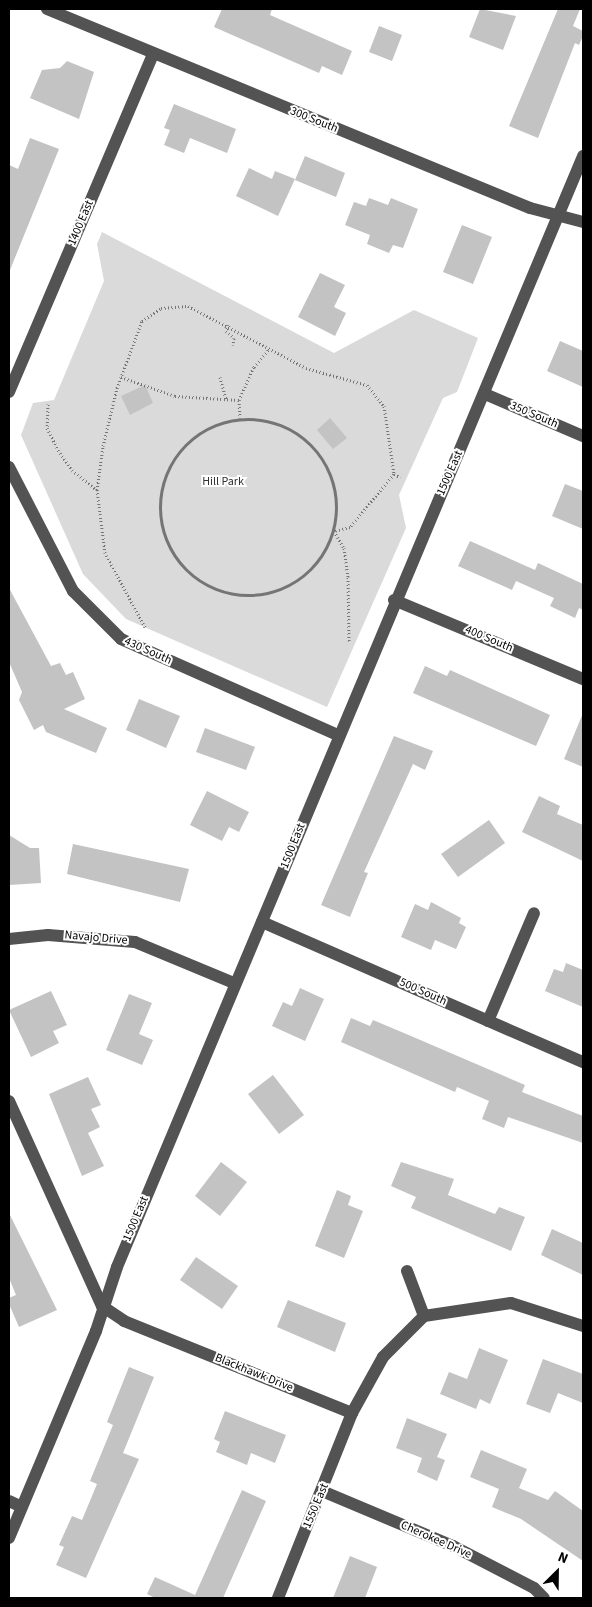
<!DOCTYPE html>
<html>
<head>
<meta charset="utf-8">
<style>
	body { margin:0 }
	#map { position:relative; width:592px; height:1607px; overflow:hidden; background:#fff; font-family:"Source Sans 3",sans-serif }
	div>[style] { position:absolute }
	[style*='--x'] { left:calc(var(--x)*1px); top:calc(var(--y)*1px); width:calc(var(--w)*1px); rotate:calc(var(--a)*1deg) }
	.green>* { inset:0; background:#dadada }
	.building>* { inset:0; background:#c3c3c3 }
	.path>* { height:3px; margin-top:-1.5px; transform-origin:0; background:repeating-linear-gradient(90deg,#757575 0 1px,transparent 0 3.5px) }
	.path>.ring { margin:-1.5px; padding:0; box-sizing:content-box; background:none; border:3px solid #757575; border-radius:50% }
	.minor>* { height:12px; margin:-6px; padding:0 6px; transform-origin:6px; border-radius:6px; background:#535353 }
	span { translate:-50% -50%; white-space:nowrap; text-align:center; line-height:1.15; -webkit-text-stroke:4px #fff; paint-order:stroke }
	.street-label { font-size:12px; color:#000 }
	.park-label { font-size:12px; color:#313131 }
	.frame { position:absolute; inset:0; border:10px solid #000; pointer-events:none }
	.north { position:absolute; left:532px; top:1547px; width:50px; height:50px; -webkit-text-stroke:4px #fff; paint-order:stroke; rotate:23deg; font-size:14px; font-weight:700; line-height:20px; text-align:center; color:#000 }
	.north::after { content:''; display:block; margin:auto; width:18px; height:22px; background:#000; clip-path:polygon(50% 0,100% 100%,50% 72%,0 100%) }
</style>
</head>
<body>
<div id="map">
	<div class="green">
		<i style="clip-path:polygon(102px 232px,334px 353px,414px 310px,478px 338px,457px 392px,443px 398px,399px 495px,406px 528px,327px 707px,126px 619px,83px 574px,21px 435px,33px 403px,54px 400px,104px 281px,97px 244px)"></i>
	</div>
	<div class="building">
		<i style="clip-path:polygon(222px 9px,272px 9px,270px 15px,352px 51px,342px 75px,322px 66px,319px 73px,214px 27px)"></i>
		<i style="clip-path:polygon(480px 9px,516px 16px,503px 50px,469px 37px)"></i>
		<i style="clip-path:polygon(558px 9px,580px 9px,573px 26px,583px 31px,583px 36px,579px 45px,575px 43px,538px 138px,509px 126px)"></i>
		<i style="clip-path:polygon(379px 26px,402px 35px,392px 61px,369px 52px)"></i>
		<i style="clip-path:polygon(67px 61px,94px 72px,79px 119px,30px 98px,42px 70px,60px 68px)"></i>
		<i style="clip-path:polygon(174px 104px,236px 129px,227px 153px,190px 138px,184px 153px,164px 145px,170px 130px,164px 128px)"></i>
		<i style="clip-path:polygon(30px 138px,59px 149px,10px 270px,9px 165px,18px 169px)"></i>
		<i style="clip-path:polygon(305px 156px,345px 173px,336px 197px,295px 180px)"></i>
		<i style="clip-path:polygon(249px 168px,272px 179px,275px 171px,295px 179px,278px 216px,236px 196px)"></i>
		<i style="clip-path:polygon(369px 198px,388px 205px,391px 198px,418px 209px,403px 248px,393px 245px,389px 253px,367px 244px,370px 235px,345px 225px,354px 202px,366px 206px)"></i>
		<i style="clip-path:polygon(462px 225px,492px 237px,473px 284px,443px 272px)"></i>
		<i style="clip-path:polygon(320px 273px,345px 285px,334px 307px,346px 313px,335px 336px,298px 317px)"></i>
		<i style="clip-path:polygon(560px 341px,583px 351px,583px 387px,547px 371px)"></i>
		<i style="clip-path:polygon(145px 385px,153px 403px,130px 415px,121px 396px)"></i>
		<i style="clip-path:polygon(330px 418px,347px 438px,333px 449px,317px 430px)"></i>
		<i style="clip-path:polygon(565px 484px,583px 491px,583px 529px,552px 516px)"></i>
		<i style="clip-path:polygon(470px 541px,535px 570px,538px 563px,583px 584px,583px 610px,579px 608px,575px 618px,550px 606px,554px 598px,516px 581px,512px 590px,458px 566px)"></i>
		<i style="clip-path:polygon(9px 588px,51px 666px,60px 663px,66px 675px,73px 672px,85px 699px,64px 709px,107px 728px,96px 753px,46px 732px,43px 725px,34px 730px,19px 700px,22px 692px,9px 662px)"></i>
		<i style="clip-path:polygon(425px 666px,447px 676px,450px 670px,550px 715px,536px 746px,413px 693px)"></i>
		<i style="clip-path:polygon(139px 699px,180px 716px,166px 748px,126px 730px)"></i>
		<i style="clip-path:polygon(583px 713px,583px 767px,564px 759px)"></i>
		<i style="clip-path:polygon(205px 728px,255px 747px,246px 770px,196px 752px)"></i>
		<i style="clip-path:polygon(394px 736px,433px 751px,425px 770px,413px 764px,364px 872px,368px 873px,350px 917px,321px 905px)"></i>
		<i style="clip-path:polygon(207px 791px,249px 812px,239px 832px,229px 827px,222px 841px,190px 825px)"></i>
		<i style="clip-path:polygon(539px 796px,560px 806px,557px 814px,583px 825px,583px 861px,522px 832px)"></i>
		<i style="clip-path:polygon(489px 820px,505px 843px,458px 877px,441px 854px)"></i>
		<i style="clip-path:polygon(9px 835px,30px 848px,39px 848px,41px 883px,9px 885px)"></i>
		<i style="clip-path:polygon(73px 844px,189px 869px,180px 902px,67px 874px)"></i>
		<i style="clip-path:polygon(431px 902px,461px 918px,459px 923px,466px 927px,456px 949px,435px 940px,431px 950px,401px 937px,415px 904px,428px 910px)"></i>
		<i style="clip-path:polygon(566px 963px,583px 970px,583px 1007px,545px 991px,554px 969px,563px 972px)"></i>
		<i style="clip-path:polygon(300px 988px,324px 999px,305px 1041px,272px 1026px,283px 1002px,292px 1006px)"></i>
		<i style="clip-path:polygon(51px 991px,67px 1025px,53px 1031px,59px 1043px,31px 1057px,9px 1010px)"></i>
		<i style="clip-path:polygon(129px 994px,152px 1003px,139px 1034px,153px 1040px,142px 1065px,106px 1050px)"></i>
		<i style="clip-path:polygon(351px 1018px,370px 1026px,373px 1020px,411px 1036px,525px 1085px,522px 1092px,583px 1116px,583px 1143px,508px 1117px,504px 1128px,482px 1119px,489px 1101px,457px 1087px,455px 1092px,341px 1042px)"></i>
		<i style="clip-path:polygon(273px 1075px,304px 1115px,279px 1134px,248px 1094px)"></i>
		<i style="clip-path:polygon(88px 1077px,101px 1105px,91px 1109px,100px 1127px,88px 1133px,104px 1166px,82px 1176px,49px 1094px)"></i>
		<i style="clip-path:polygon(221px 1162px,247px 1182px,220px 1216px,195px 1196px)"></i>
		<i style="clip-path:polygon(401px 1162px,454px 1179px,448px 1195px,495px 1214px,499px 1207px,525px 1217px,511px 1251px,411px 1208px,416px 1197px,391px 1186px)"></i>
		<i style="clip-path:polygon(337px 1190px,351px 1196px,348px 1205px,363px 1211px,344px 1258px,315px 1246px)"></i>
		<i style="clip-path:polygon(9px 1213px,57px 1310px,19px 1327px,9px 1304px,9px 1298px,16px 1295px,9px 1278px)"></i>
		<i style="clip-path:polygon(552px 1229px,583px 1243px,583px 1275px,541px 1255px)"></i>
		<i style="clip-path:polygon(196px 1257px,238px 1286px,222px 1309px,180px 1280px)"></i>
		<i style="clip-path:polygon(288px 1300px,346px 1323px,335px 1352px,277px 1327px)"></i>
		<i style="clip-path:polygon(479px 1348px,508px 1360px,490px 1404px,480px 1399px,476px 1409px,440px 1394px,449px 1372px,467px 1379px)"></i>
		<i style="clip-path:polygon(543px 1359px,583px 1374px,583px 1403px,558px 1393px,550px 1413px,526px 1404px)"></i>
		<i style="clip-path:polygon(129px 1367px,154px 1377px,123px 1453px,139px 1459px,86px 1578px,56px 1565px,64px 1547px,59px 1545px,72px 1516px,82px 1520px,97px 1484px,90px 1481px,113px 1425px,107px 1422px)"></i>
		<i style="clip-path:polygon(225px 1411px,286px 1435px,275px 1463px,251px 1453px,247px 1465px,216px 1452px,220px 1442px,214px 1439px)"></i>
		<i style="clip-path:polygon(407px 1418px,447px 1434px,437px 1457px,445px 1460px,437px 1481px,417px 1472px,422px 1458px,396px 1448px)"></i>
		<i style="clip-path:polygon(481px 1450px,527px 1469px,519px 1488px,548px 1500px,555px 1491px,583px 1511px,583px 1561px,521px 1519px,492px 1507px,499px 1489px,470px 1477px)"></i>
		<i style="clip-path:polygon(242px 1490px,266px 1501px,223px 1598px,155px 1598px,147px 1594px,155px 1577px,195px 1595px)"></i>
		<i style="clip-path:polygon(350px 1556px,377px 1567px,365px 1598px,333px 1598px)"></i>
	</div>
	<div class="path">
		<i style="--x:229;--y:325;--w:7;--a:117"></i>
		<i style="--x:226;--y:331;--w:11;--a:41"></i>
		<i style="--x:234;--y:338;--w:7;--a:98"></i>
		<i style="--x:121;--y:377;--w:57;--a:19.4"></i>
		<i style="--x:175;--y:396;--w:64;--a:3.6"></i>
		<i style="--x:239;--y:400;--w:36;--a:-66"></i>
		<i style="--x:254;--y:367;--w:23;--a:-50"></i>
		<i style="--x:220;--y:377;--w:23;--a:75"></i>
		<i style="--x:239;--y:400;--w:18;--a:87"></i>
		<i style="--x:48;--y:404;--w:24;--a:92"></i>
		<i style="--x:47;--y:428;--w:25;--a:63"></i>
		<i style="--x:58;--y:450;--w:24;--a:55"></i>
		<i style="--x:72;--y:470;--w:32;--a:39"></i>
		<i class="ring" style="left:160px;top:419px;width:173px;height:173px"></i>
		<i style="--x:394;--y:474;--w:7;--a:27"></i>
		<i style="--x:145;--y:627;--w:84;--a:-118.4"></i>
		<i style="--x:105;--y:553;--w:64;--a:-97.2"></i>
		<i style="--x:97;--y:490;--w:44;--a:-82.2"></i>
		<i style="--x:103;--y:446;--w:60;--a:-76.4"></i>
		<i style="--x:117;--y:388;--w:72;--a:-69.5"></i>
		<i style="--x:142;--y:321;--w:23;--a:-34"></i>
		<i style="--x:161;--y:308;--w:27;--a:-4"></i>
		<i style="--x:188;--y:306;--w:133;--a:27.7"></i>
		<i style="--x:306;--y:368;--w:63;--a:15.6"></i>
		<i style="--x:367;--y:385;--w:27;--a:51"></i>
		<i style="--x:384;--y:406;--w:69;--a:81.6"></i>
		<i style="--x:394;--y:474;--w:69;--a:129.7"></i>
		<i style="--x:350;--y:527;--w:16;--a:166"></i>
		<i style="--x:334;--y:531;--w:20;--a:60"></i>
		<i style="--x:344;--y:548;--w:29;--a:82"></i>
		<i style="--x:348;--y:577;--w:64;--a:89.1"></i>
	</div>
	<div class="minor">
		<i style="--x:47;--y:9;--w:522;--a:22.39"></i>
		<i style="--x:530;--y:208;--w:55;--a:14.8"></i>
		<i style="--x:9;--y:392;--w:367;--a:-66.9"></i>
		<i style="--x:485;--y:394;--w:107;--a:23.2"></i>
		<i style="--x:9;--y:467;--w:140;--a:62.7"></i>
		<i style="--x:73;--y:591;--w:68;--a:45"></i>
		<i style="--x:121;--y:639;--w:237;--a:23.9"></i>
		<i style="--x:394;--y:600;--w:205;--a:22.7"></i>
		<i style="--x:262;--y:922;--w:350;--a:23.6"></i>
		<i style="--x:9;--y:939;--w:39;--a:-6"></i>
		<i style="--x:48;--y:935;--w:87;--a:4.6"></i>
		<i style="--x:135;--y:942;--w:107;--a:22.5"></i>
		<i style="--x:488;--y:1021;--w:117;--a:-66.9"></i>
		<i style="--x:9;--y:1101;--w:225;--a:65.6"></i>
		<i style="--x:102;--y:1306;--w:27;--a:34"></i>
		<i style="--x:124;--y:1321;--w:246;--a:22"></i>
		<i style="--x:407;--y:1271;--w:48;--a:69.3"></i>
		<i style="--x:322;--y:1491;--w:142;--a:22.8"></i>
		<i style="--x:453;--y:1546;--w:91;--a:27.4"></i>
		<i style="--x:534;--y:1588;--w:14;--a:45"></i>
		<i style="--x:9;--y:1501;--w:14;--a:25"></i>
		<i style="--x:9;--y:1538;--w:225;--a:-67.2"></i>
		<i style="--x:96;--y:1331;--w:67;--a:-71.8"></i>
		<i style="--x:117;--y:1267;--w:1205;--a:-67.24"></i>
		<i style="--x:278;--y:1598;--w:199;--a:-68.2"></i>
		<i style="--x:352;--y:1413;--w:64;--a:-61"></i>
		<i style="--x:383;--y:1357;--w:58;--a:-45"></i>
		<i style="--x:424;--y:1316;--w:88;--a:-8.5"></i>
		<i style="--x:511;--y:1303;--w:76;--a:17.7"></i>
	</div>
	<div class="street-label">
		<span style="left:314px;top:120px;rotate:22deg">300 South</span>
		<span style="left:81px;top:223px;rotate:-67deg">1400 East</span>
		<span style="left:534px;top:415px;rotate:23deg">350 South</span>
		<span style="left:450px;top:473px;rotate:-66deg">1500 East</span>
		<span style="left:489px;top:639px;rotate:23deg">400 South</span>
		<span style="left:148px;top:651px;rotate:24deg">430 South</span>
		<span style="left:293px;top:846px;rotate:-68deg">1500 East</span>
		<span style="left:96px;top:938px;rotate:5deg">Navajo Drive</span>
		<span style="left:423px;top:992px;rotate:24deg">500 South</span>
		<span style="left:136px;top:1219px;rotate:-67deg">1500 East</span>
		<span style="left:254px;top:1373px;rotate:22deg">Blackhawk Drive</span>
		<span style="left:316px;top:1506px;rotate:-67deg">1550 East</span>
		<span style="left:436px;top:1540px;rotate:24deg">Cherokee Drive</span>
	</div>
	<div class="park-label">
		<span style="left:223px;top:482px">Hill Park</span>
	</div>
	<div class="frame"></div>
	<div class="north">N</div>
</div>
</body>
</html>
